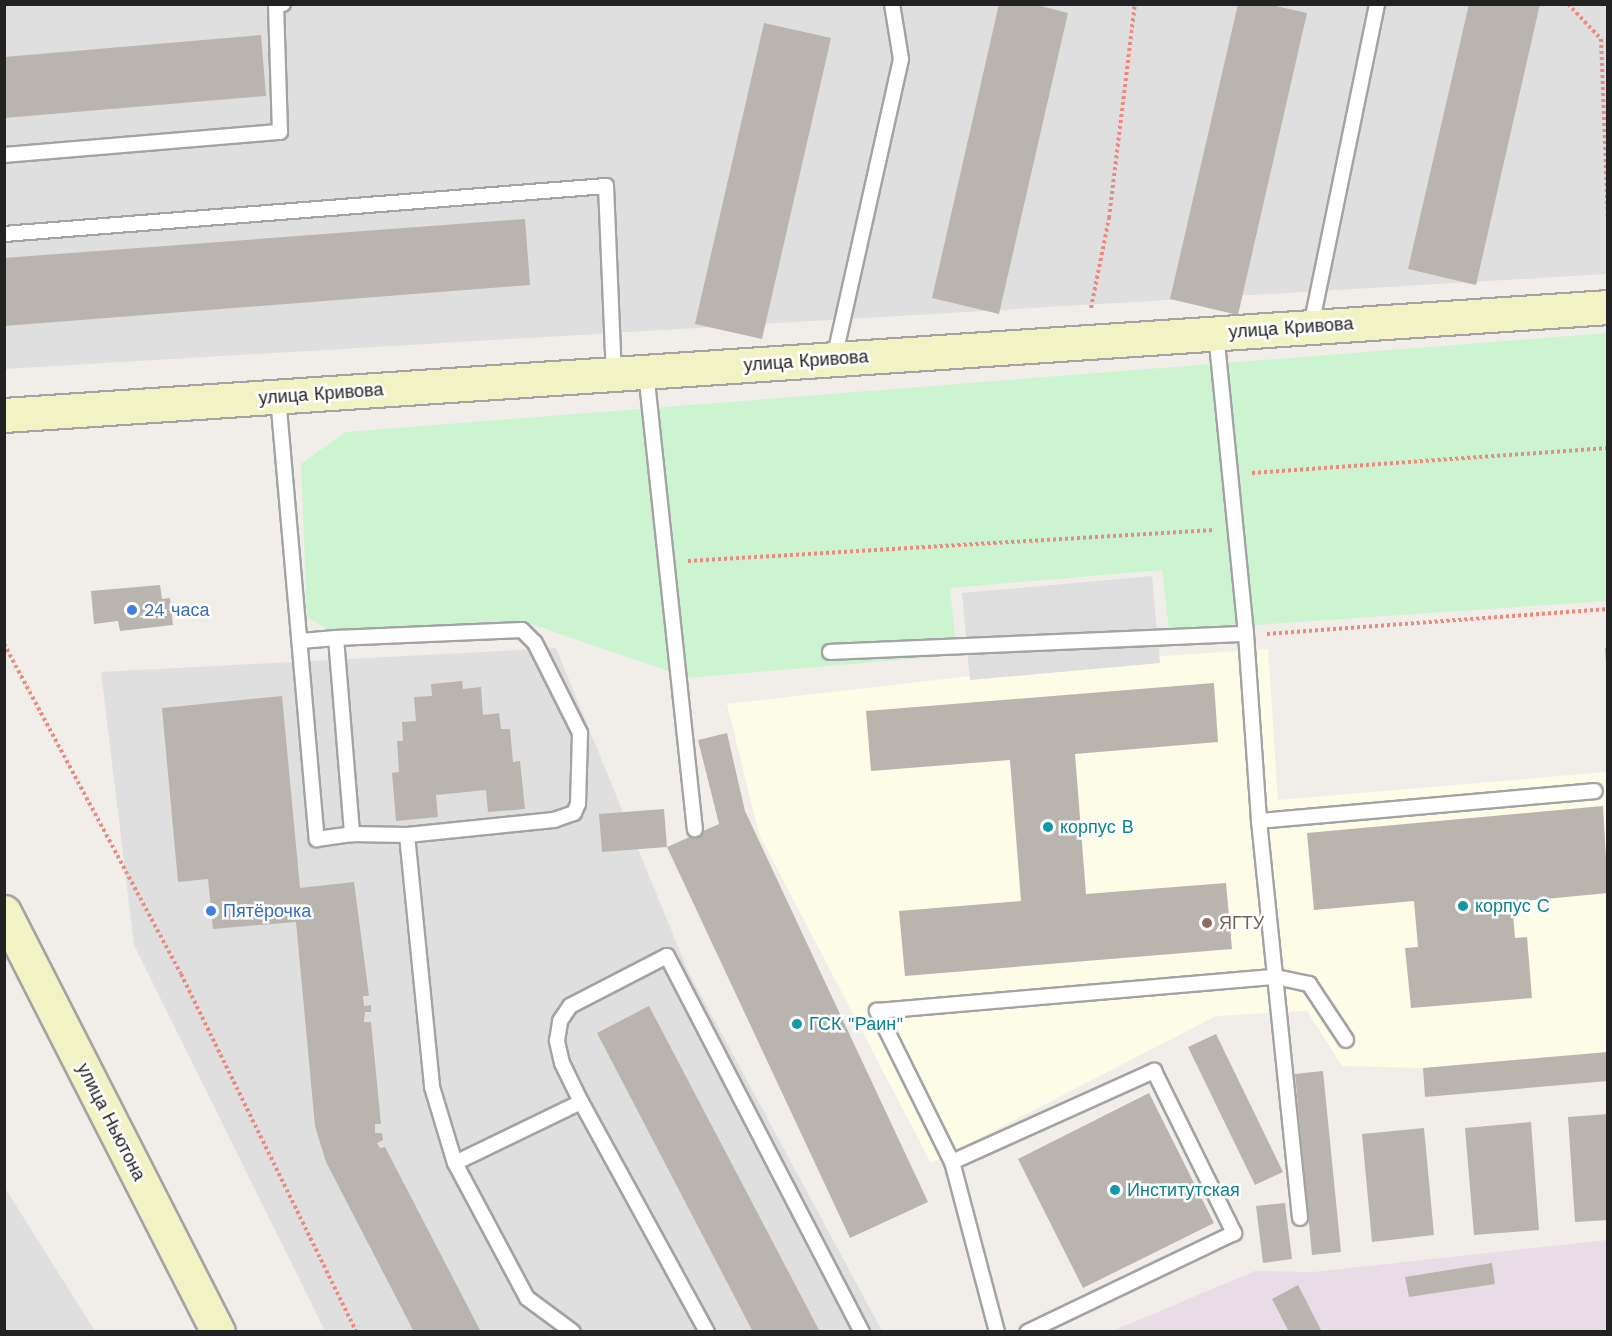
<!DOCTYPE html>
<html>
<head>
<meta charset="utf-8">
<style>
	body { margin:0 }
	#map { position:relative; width:1612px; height:1336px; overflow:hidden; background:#f1eeea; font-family:"Work Sans",sans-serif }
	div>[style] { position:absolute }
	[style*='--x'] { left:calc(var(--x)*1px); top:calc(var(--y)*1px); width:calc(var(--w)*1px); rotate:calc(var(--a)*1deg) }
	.residential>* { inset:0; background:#e0dfdf }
	.industrial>* { inset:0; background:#e9dce7 }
	.education>* { inset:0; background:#fcfce7 }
	.park>* { inset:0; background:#cdf4d0 }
	.parking>* { inset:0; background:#dedede }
	.building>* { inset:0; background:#bab4af }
	.path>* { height:4px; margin-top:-2px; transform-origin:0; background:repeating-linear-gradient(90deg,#eb8b80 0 3px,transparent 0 6px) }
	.roads { filter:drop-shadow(2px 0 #a3a3a3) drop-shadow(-2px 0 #a3a3a3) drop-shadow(0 2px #a3a3a3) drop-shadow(0 -2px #a3a3a3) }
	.lane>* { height:14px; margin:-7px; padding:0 7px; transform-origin:7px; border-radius:7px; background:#fff }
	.secondary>* { height:33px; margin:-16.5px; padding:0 16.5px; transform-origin:16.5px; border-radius:16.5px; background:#f1f3c5 }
	.dots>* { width:16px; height:16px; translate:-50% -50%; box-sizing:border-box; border:3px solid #fff; border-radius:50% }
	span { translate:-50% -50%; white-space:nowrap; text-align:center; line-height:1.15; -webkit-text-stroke:5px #fff; paint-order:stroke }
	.street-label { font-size:18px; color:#222 }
	.shop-label { font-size:18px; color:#366cbe }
	.left { translate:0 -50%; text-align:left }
	.culture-label { font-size:18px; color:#0d838f }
	.education-label { font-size:18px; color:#785e54 }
	.frame { position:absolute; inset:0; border:6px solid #222; pointer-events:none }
</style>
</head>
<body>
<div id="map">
	<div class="residential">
		<i style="clip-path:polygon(5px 5px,1607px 5px,1607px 274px,5px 369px)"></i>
		<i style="clip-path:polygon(556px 648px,688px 971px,882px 1331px,325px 1331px,134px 945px,101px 672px)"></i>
		<i style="clip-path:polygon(4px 1188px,5px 1188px,95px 1331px,5px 1331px)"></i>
	</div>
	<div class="industrial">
		<i style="clip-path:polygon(1607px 1240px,1607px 1331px,1110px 1332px,1255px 1271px,1313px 1272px)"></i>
	</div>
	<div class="education">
		<i style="clip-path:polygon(1268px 649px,1278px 800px,1607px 772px,1607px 1052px,1423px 1068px,1342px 1066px,1307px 1011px,1216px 1016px,931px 1163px,759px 834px,727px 704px,1108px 660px)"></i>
	</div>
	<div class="park">
		<i style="clip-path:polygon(1607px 333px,1607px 601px,1169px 631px,1162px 570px,950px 588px,957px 655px,688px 678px,528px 623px,330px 631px,307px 617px,301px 464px,345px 432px)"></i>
	</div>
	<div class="parking">
		<i style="clip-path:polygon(1152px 576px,1160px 663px,970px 680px,962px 593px)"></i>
	</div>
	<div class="building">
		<i style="clip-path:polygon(999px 4px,1033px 4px,1068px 13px,999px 314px,932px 298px)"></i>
		<i style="clip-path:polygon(1238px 4px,1267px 4px,1307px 13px,1238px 315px,1170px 299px)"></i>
		<i style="clip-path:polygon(1469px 4px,1540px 4px,1476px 285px,1408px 269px)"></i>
		<i style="clip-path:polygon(764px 23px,831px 38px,762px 339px,695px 324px)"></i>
		<i style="clip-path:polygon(261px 35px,266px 96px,4px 118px,4px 57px)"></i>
		<i style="clip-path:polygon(525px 219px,530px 285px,4px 326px,4px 258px)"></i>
		<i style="clip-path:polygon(160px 585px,162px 599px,170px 598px,173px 625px,120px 631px,118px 621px,94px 624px,91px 591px)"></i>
		<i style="clip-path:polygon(1605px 648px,1608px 648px,1608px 664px,1606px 664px)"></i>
		<i style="clip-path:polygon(462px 681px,463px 689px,481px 687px,483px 715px,499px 713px,501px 729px,510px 729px,513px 762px,520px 761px,525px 809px,488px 812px,486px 790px,436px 795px,438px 817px,396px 821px,392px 773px,399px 772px,397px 741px,403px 741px,402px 722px,416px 721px,414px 697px,432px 696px,431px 684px)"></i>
		<i style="clip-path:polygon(1214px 683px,1218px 742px,1075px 754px,1086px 894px,1226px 883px,1232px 949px,905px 976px,899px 911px,1021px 901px,1010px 760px,871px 771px,866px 711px)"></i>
		<i style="clip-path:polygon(282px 696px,300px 888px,354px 882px,369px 996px,363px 996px,364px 1006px,371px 1005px,371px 1012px,365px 1012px,364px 1022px,371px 1022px,381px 1124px,375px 1124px,375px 1133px,382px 1133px,383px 1140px,377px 1143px,380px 1148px,385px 1147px,481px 1332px,414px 1332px,326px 1162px,315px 1126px,296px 922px,213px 929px,208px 879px,178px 882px,162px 708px)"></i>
		<i style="clip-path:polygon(727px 733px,745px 811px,928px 1202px,850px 1238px,667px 847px,602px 852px,599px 814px,664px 809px,667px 847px,719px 824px,698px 740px)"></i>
		<i style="clip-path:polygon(1603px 806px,1608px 893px,1512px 902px,1515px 938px,1527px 937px,1532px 998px,1411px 1008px,1405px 948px,1418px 947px,1414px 901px,1314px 910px,1307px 833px)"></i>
		<i style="clip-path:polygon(649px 1006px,820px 1332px,753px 1332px,597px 1033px)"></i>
		<i style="clip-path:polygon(1216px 1034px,1283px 1172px,1255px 1185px,1188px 1047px)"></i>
		<i style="clip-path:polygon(1608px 1052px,1608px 1081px,1425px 1097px,1423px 1068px)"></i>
		<i style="clip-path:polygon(1323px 1071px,1341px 1252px,1312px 1255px,1295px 1074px)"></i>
		<i style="clip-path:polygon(1149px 1093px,1214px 1223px,1083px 1288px,1018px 1159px)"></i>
		<i style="clip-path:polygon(1608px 1114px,1608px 1220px,1575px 1222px,1568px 1117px)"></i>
		<i style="clip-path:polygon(1531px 1122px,1539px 1230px,1474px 1235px,1465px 1128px)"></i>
		<i style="clip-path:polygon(1424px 1128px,1434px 1235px,1372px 1242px,1362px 1134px)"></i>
		<i style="clip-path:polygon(1285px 1203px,1292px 1259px,1263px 1263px,1256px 1206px)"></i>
		<i style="clip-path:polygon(1492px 1263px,1495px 1284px,1409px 1297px,1405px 1277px)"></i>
		<i style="clip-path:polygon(1298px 1285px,1322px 1332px,1289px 1332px,1272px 1299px)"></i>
	</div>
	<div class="path">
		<i style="--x:1568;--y:4;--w:48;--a:46.7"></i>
		<i style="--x:1601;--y:39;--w:182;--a:87.8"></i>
		<i style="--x:1091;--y:308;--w:92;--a:-78.7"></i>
		<i style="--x:1109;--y:218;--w:216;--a:-83.1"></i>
		<i style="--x:1252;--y:473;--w:357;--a:-4"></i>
		<i style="--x:688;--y:561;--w:527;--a:-3.37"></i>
		<i style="--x:1267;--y:634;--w:342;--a:-4.2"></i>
		<i style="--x:4;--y:644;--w:374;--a:61.8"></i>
		<i style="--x:181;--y:974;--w:398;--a:63.9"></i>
	</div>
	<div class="roads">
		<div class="lane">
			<i style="--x:4;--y:155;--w:277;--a:-4.8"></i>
			<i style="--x:280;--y:132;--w:127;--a:-91.8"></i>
			<i style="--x:276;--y:5;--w:7;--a:-8"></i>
			<i style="--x:4;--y:234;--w:604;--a:-4.56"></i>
			<i style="--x:606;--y:186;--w:188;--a:87.6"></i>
			<i style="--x:1311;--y:326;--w:329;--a:-78.4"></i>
			<i style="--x:1216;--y:333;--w:302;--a:84.3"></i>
			<i style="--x:1246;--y:634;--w:187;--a:86"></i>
			<i style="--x:1259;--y:821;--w:399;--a:84.1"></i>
			<i style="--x:834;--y:359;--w:307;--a:-77.4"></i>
			<i style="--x:901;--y:59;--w:56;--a:-99.3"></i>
			<i style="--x:646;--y:372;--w:460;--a:83.9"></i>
			<i style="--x:278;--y:397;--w:444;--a:85"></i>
			<i style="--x:317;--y:839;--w:35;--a:-8"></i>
			<i style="--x:352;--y:834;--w:55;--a:1"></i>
			<i style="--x:407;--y:835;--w:253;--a:84.3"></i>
			<i style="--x:432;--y:1087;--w:79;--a:73.2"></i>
			<i style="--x:455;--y:1163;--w:153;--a:61.9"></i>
			<i style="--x:527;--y:1298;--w:57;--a:36.5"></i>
			<i style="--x:336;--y:638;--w:186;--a:-2.5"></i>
			<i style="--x:522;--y:630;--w:18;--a:45"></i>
			<i style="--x:535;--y:643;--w:101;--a:63.4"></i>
			<i style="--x:580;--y:733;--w:71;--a:91.6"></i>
			<i style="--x:578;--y:804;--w:10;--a:114"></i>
			<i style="--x:574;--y:813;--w:21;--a:161"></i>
			<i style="--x:554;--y:820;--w:148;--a:174.2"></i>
			<i style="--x:301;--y:641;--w:35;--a:-5"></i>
			<i style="--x:336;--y:638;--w:197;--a:85.3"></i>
			<i style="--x:830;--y:652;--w:416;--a:-2.5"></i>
			<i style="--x:1259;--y:821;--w:337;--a:-5.1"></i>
			<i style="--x:952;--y:1162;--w:222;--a:-24.3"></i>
			<i style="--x:1154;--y:1071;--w:181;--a:63.7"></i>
			<i style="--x:1234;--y:1233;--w:229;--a:154.4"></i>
			<i style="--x:455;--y:1163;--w:140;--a:-25.8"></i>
			<i style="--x:707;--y:1332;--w:262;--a:-118.7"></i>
			<i style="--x:581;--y:1102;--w:43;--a:-116"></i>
			<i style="--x:562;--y:1063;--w:23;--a:-103"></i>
			<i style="--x:557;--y:1041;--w:20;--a:-81"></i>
			<i style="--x:560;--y:1021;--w:18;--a:-56"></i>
			<i style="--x:570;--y:1006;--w:109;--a:-27.3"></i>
			<i style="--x:667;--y:956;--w:424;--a:62.6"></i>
			<i style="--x:997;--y:1332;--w:176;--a:-104.8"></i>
			<i style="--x:952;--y:1162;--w:169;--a:-116.4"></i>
			<i style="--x:877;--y:1011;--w:400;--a:-4.9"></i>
			<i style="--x:1276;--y:977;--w:34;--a:12"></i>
			<i style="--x:1309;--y:984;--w:67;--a:56.5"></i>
		</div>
		<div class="secondary">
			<i style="--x:4;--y:415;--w:1608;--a:-3.85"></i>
			<i style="--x:4;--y:912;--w:471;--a:63"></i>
		</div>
	</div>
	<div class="dots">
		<i style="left:132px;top:610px;background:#3f7fe0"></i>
		<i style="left:1048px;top:827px;background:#0f9aa8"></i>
		<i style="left:1463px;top:906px;background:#0f9aa8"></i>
		<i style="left:211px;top:911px;background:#3f7fe0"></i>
		<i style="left:1207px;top:923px;background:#8d6e63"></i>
		<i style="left:797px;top:1024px;background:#0f9aa8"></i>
		<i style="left:1115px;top:1190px;background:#0f9aa8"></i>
	</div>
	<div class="street-label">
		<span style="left:1291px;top:328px;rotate:-4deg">улица Кривова</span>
		<span style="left:806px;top:361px;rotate:-4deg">улица Кривова</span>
		<span style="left:321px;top:394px;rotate:-4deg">улица Кривова</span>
		<span style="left:111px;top:1122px;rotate:63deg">улица Ньютона</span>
	</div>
	<div class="shop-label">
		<span class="left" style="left:144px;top:610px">24 часа</span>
		<span class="left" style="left:223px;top:911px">Пятёрочка</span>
	</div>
	<div class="culture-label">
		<span class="left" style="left:1060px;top:827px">корпус В</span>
		<span class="left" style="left:1475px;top:906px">корпус С</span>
		<span class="left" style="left:809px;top:1024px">ГСК "Раин"</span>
		<span class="left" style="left:1127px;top:1190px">Институтская</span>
	</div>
	<div class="education-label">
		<span class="left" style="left:1219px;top:923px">ЯГТУ</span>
	</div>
	<div class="frame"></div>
</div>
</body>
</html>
